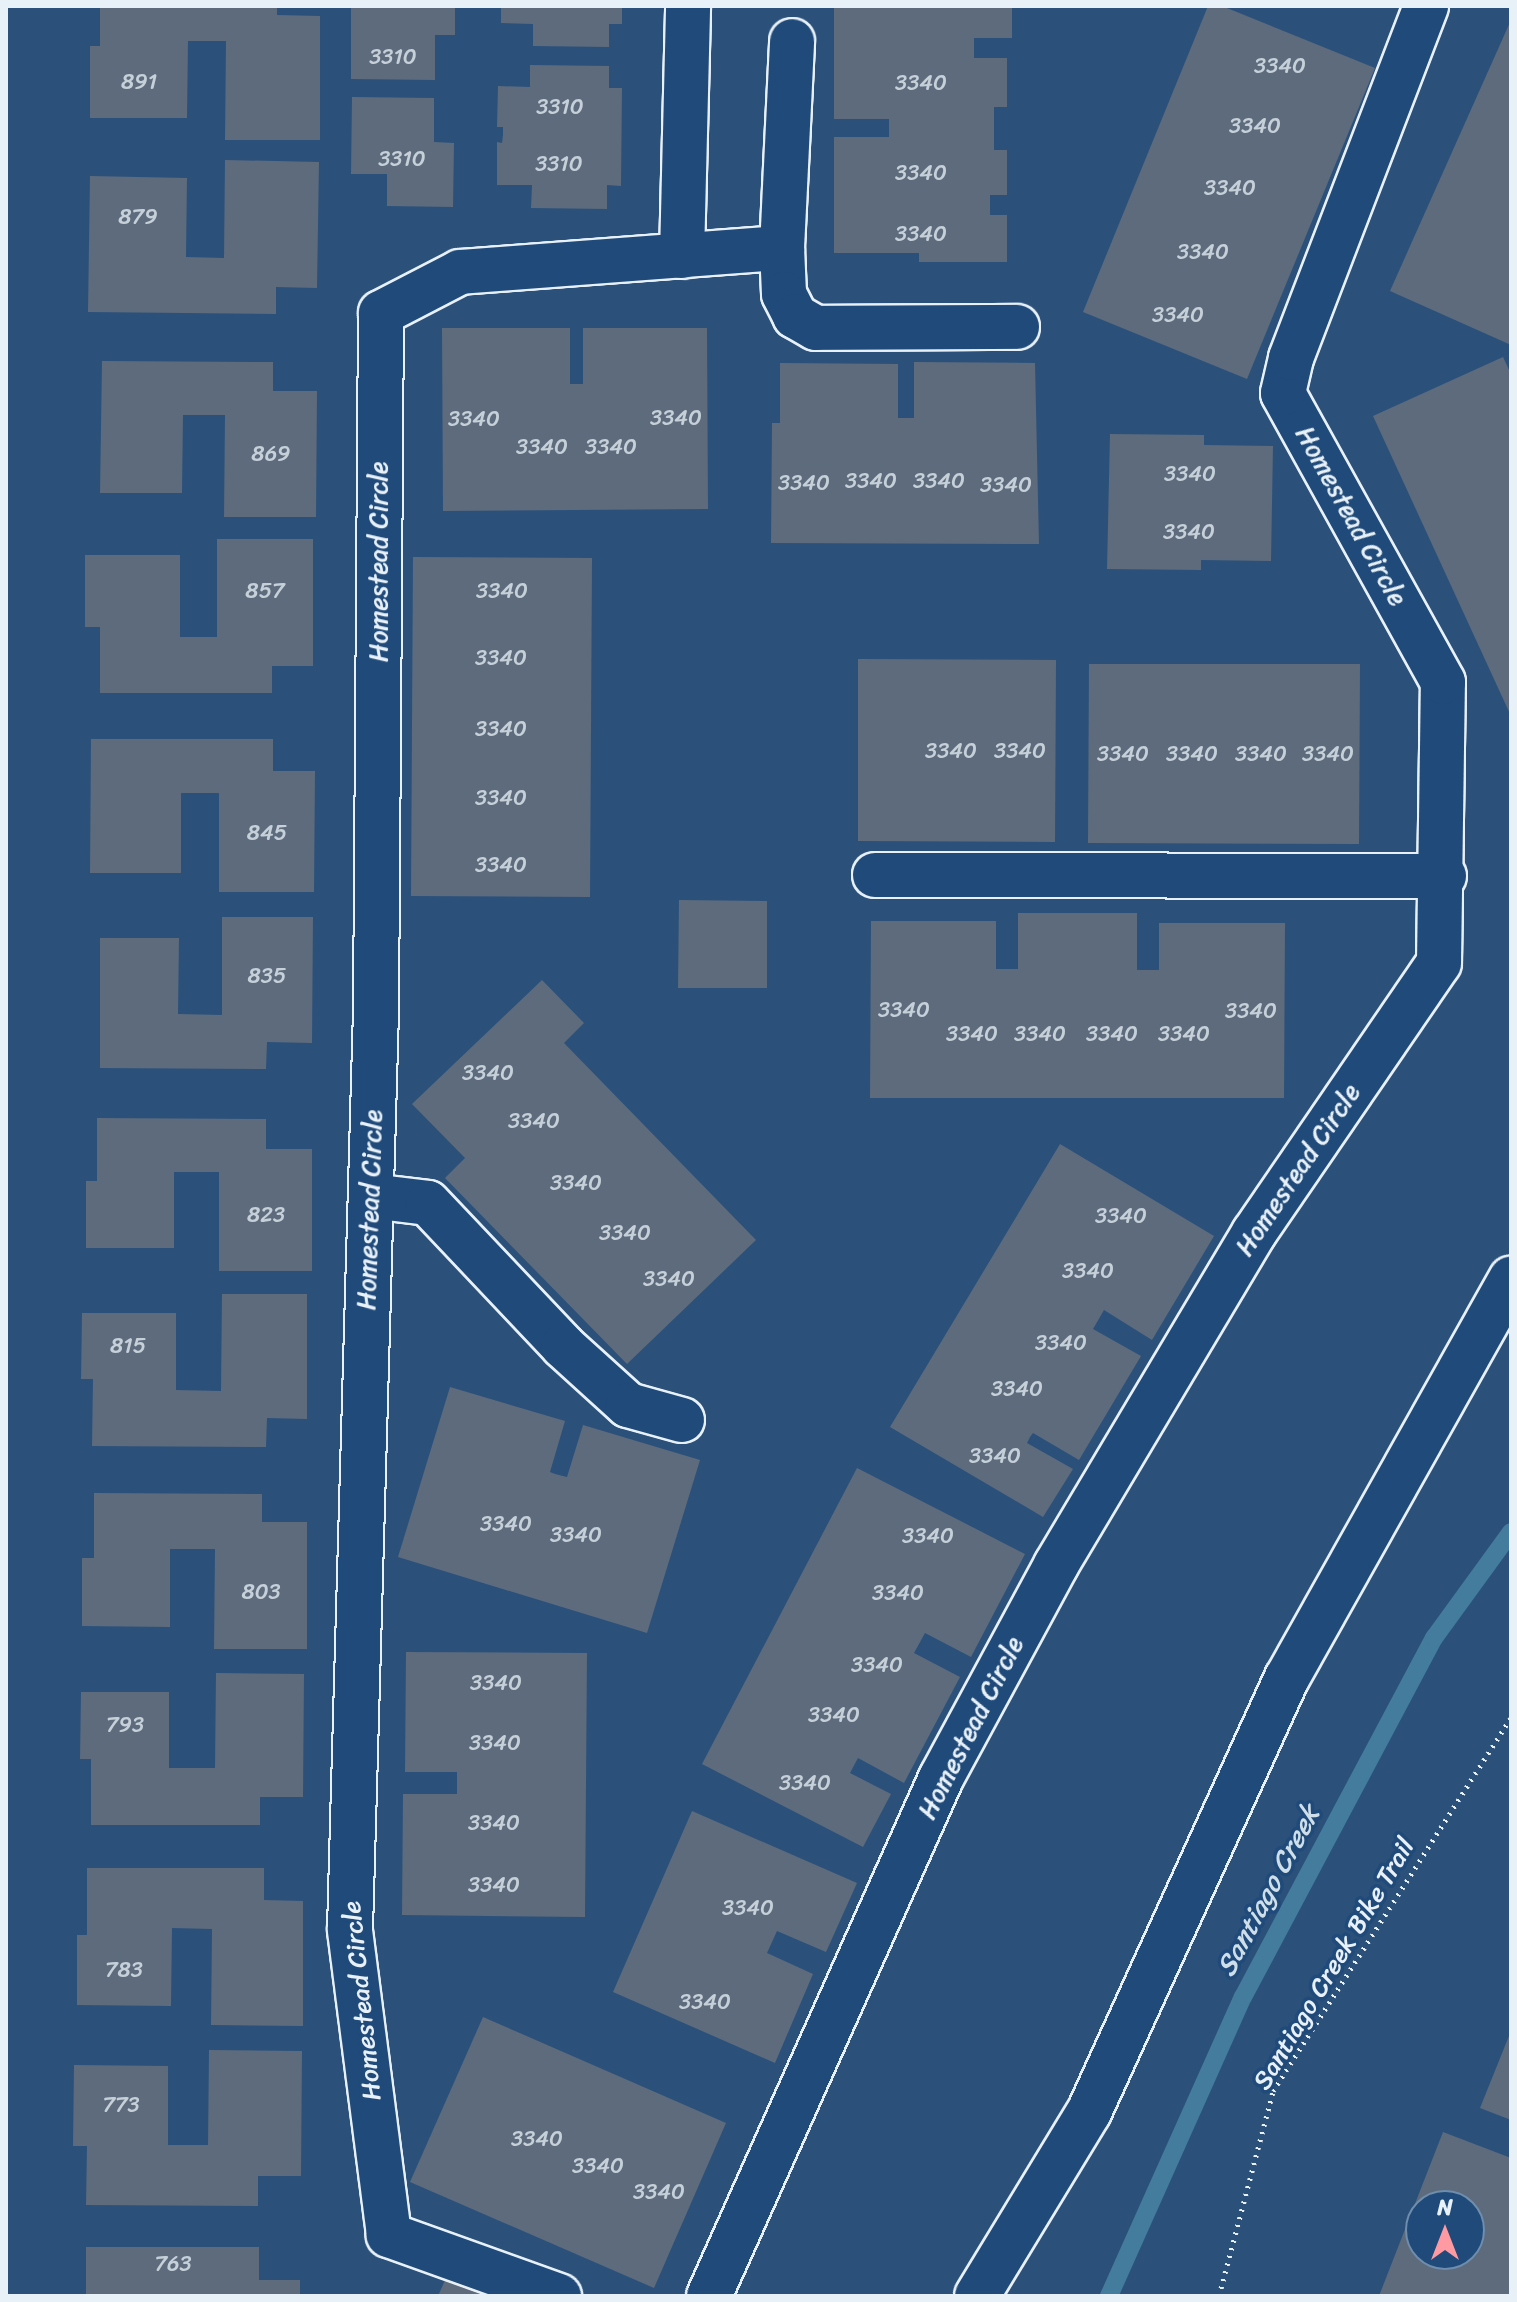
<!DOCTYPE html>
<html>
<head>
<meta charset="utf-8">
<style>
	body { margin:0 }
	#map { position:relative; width:1517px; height:2302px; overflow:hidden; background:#2b517b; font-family:Sriracha,sans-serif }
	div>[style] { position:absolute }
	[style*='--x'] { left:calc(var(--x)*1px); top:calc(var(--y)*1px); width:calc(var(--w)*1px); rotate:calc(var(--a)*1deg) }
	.stream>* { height:18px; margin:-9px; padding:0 9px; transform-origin:9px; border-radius:9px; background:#437c9d }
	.building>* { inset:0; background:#5d6b7d }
	.path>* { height:5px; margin-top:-2.5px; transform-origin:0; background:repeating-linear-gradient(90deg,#e8f1f8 0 2px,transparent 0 8px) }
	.roads { filter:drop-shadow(2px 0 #e8f1f8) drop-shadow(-2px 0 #e8f1f8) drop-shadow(0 2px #e8f1f8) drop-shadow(0 -2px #e8f1f8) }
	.minor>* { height:44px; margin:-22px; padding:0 22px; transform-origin:22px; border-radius:22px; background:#1f4a7a }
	span { translate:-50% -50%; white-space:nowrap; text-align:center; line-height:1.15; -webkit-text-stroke:7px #1f4a7a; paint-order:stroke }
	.number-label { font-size:22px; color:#c5d0d9 }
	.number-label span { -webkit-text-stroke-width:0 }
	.street-label { font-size:26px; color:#e8f1f8 }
	.water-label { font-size:28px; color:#cfdfea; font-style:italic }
	.frame { position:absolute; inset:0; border:8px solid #e8f1f8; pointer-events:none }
	.north { position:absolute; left:1405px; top:2190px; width:80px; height:80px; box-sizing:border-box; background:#1f4a7a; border:2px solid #6f8dac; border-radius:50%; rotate:0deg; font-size:22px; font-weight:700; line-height:32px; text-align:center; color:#e8f1f8 }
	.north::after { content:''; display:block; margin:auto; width:28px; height:36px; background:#ff9aa2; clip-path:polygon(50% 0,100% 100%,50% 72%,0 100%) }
</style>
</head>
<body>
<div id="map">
	<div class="stream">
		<i style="--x:1109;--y:2296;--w:328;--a:-65.9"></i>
		<i style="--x:1243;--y:1997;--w:407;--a:-62"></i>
		<i style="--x:1434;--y:1638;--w:131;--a:-54"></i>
	</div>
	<div class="building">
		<i style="clip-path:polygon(100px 6px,277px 6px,277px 15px,320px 16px,320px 140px,225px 140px,226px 41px,188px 41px,187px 118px,90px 118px,90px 46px,100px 46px)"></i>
		<i style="clip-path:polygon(351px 6px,455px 6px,455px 35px,435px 35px,435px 80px,351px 79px)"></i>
		<i style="clip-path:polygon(501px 6px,622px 6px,622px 24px,609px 24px,609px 47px,533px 46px,533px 24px,501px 23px)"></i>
		<i style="clip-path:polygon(834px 6px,1012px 6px,1012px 38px,974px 38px,974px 58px,1007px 58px,1007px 107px,994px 107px,994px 150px,1007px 150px,1007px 195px,990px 195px,990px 215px,1007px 215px,1007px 262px,919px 262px,919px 253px,834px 253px,834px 137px,889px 137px,889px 119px,834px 119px)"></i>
		<i style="clip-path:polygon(1208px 6px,1222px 6px,1375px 68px,1247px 379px,1083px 312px)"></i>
		<i style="clip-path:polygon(1511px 20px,1511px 345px,1390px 291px)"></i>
		<i style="clip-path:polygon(530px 65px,609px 66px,609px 88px,622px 88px,621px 186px,607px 185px,607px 209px,531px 208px,532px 185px,497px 185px,497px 142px,502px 143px,503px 135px,503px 127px,497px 127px,498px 86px,530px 87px)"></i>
		<i style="clip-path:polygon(352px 97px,434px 98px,434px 142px,454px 143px,453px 207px,387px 206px,387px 174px,351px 174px)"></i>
		<i style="clip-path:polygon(225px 160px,319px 162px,317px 288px,276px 287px,276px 314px,88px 312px,90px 176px,187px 178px,186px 257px,224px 258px)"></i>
		<i style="clip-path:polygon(442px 328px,570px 328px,570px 384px,583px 384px,583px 328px,707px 328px,708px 509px,443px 511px)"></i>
		<i style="clip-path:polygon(1503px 357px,1511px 374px,1511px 716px,1373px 416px)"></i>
		<i style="clip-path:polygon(102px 361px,273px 362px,273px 391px,317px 391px,316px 517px,224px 517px,225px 415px,183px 415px,182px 493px,100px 493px)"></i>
		<i style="clip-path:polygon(914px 362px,1035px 363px,1039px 544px,771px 543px,772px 423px,780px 423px,780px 363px,898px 364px,898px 418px,914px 418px)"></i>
		<i style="clip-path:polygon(1110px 434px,1204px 435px,1204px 445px,1273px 446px,1271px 561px,1201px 560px,1201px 570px,1107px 569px)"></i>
		<i style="clip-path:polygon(217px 539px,313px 539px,313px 666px,272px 666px,272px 693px,100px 693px,100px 627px,85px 627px,85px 555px,180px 555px,180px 637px,217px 637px)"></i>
		<i style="clip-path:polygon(413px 557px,592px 558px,590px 897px,411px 896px)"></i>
		<i style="clip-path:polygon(858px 659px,1056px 660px,1055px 842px,858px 841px)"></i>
		<i style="clip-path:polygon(1089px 664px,1360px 664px,1359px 844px,1088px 843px)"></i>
		<i style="clip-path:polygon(91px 739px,273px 739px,273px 771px,315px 771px,314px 892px,219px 892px,219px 793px,181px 793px,181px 873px,90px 873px)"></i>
		<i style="clip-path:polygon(679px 900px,767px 901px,767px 988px,678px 988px)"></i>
		<i style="clip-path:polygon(1018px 913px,1137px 913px,1137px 970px,1159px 970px,1159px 923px,1285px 923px,1284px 1098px,870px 1098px,871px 921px,996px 921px,996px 969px,1018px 969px)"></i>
		<i style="clip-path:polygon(222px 917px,313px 917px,312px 1043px,267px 1042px,266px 1069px,100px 1068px,100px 938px,179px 938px,178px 1014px,222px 1015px)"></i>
		<i style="clip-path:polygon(542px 980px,584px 1023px,564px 1043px,756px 1240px,627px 1364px,445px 1178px,465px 1158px,412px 1104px)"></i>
		<i style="clip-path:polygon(97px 1118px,266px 1119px,266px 1149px,312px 1149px,312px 1271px,219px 1271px,219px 1172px,174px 1172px,174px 1248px,86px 1248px,86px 1181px,97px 1181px)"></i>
		<i style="clip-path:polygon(1060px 1144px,1214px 1236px,1152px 1340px,1104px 1310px,1093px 1329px,1141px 1356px,1079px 1460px,1033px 1433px,1030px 1437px,1027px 1443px,1073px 1469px,1043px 1517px,890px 1427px)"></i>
		<i style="clip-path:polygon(222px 1294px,307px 1294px,307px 1419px,267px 1418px,266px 1447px,92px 1446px,93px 1379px,81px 1379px,82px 1313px,176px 1313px,176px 1390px,221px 1391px)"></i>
		<i style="clip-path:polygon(450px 1387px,565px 1421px,550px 1472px,555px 1474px,567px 1477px,583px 1425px,700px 1460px,647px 1633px,398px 1557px)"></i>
		<i style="clip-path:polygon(857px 1468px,1025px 1554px,971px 1657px,925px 1633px,914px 1653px,960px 1677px,904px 1783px,858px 1758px,850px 1773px,891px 1794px,863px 1847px,702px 1764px)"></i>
		<i style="clip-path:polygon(94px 1493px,262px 1494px,262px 1522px,307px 1522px,307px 1649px,214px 1649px,215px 1549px,170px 1549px,170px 1627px,82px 1626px,82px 1558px,94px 1558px)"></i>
		<i style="clip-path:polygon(406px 1652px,587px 1653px,585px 1917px,402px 1915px,403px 1794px,457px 1794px,457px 1772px,405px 1772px)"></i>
		<i style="clip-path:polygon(216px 1673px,304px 1674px,303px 1797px,260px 1797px,260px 1825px,91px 1825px,91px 1759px,80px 1759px,81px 1692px,169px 1692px,169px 1768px,215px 1768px)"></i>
		<i style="clip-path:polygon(692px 1811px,857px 1883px,826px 1952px,777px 1931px,767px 1953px,813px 1974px,775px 2063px,613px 1992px)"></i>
		<i style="clip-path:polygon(87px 1868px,264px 1868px,264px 1900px,303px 1901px,303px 2026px,211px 2025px,212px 1929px,172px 1928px,171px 2006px,77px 2005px,77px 1935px,87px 1935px)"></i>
		<i style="clip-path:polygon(483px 2017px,726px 2123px,654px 2288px,410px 2182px)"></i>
		<i style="clip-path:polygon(1511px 2031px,1511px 2120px,1480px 2108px)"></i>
		<i style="clip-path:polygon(209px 2050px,302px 2051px,301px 2176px,258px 2176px,258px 2206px,86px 2205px,87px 2146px,73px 2146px,74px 2065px,168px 2066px,168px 2145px,208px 2145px)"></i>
		<i style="clip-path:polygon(evenodd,1443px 2132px,1511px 2158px,1511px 2296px,1379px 2296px,1443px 2132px,1421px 2206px,1469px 2206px,1469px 2254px,1421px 2254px,1421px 2206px)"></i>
		<i style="clip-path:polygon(86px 2247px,259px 2247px,259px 2280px,300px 2280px,300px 2296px,86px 2296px)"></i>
		<i style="clip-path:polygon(446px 2278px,488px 2296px,438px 2296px)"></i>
	</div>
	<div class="path">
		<i style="--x:1219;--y:2296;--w:212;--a:-75.2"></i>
		<i style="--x:1273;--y:2091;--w:442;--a:-57.5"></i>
	</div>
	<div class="roads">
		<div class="minor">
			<i style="--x:782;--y:248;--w:46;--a:87.5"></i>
			<i style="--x:784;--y:294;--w:25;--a:63"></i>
			<i style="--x:795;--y:316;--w:24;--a:30"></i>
			<i style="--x:816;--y:328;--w:201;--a:-0.3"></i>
			<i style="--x:682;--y:256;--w:250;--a:-88.6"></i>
			<i style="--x:875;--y:875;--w:569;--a:0.1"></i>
			<i style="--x:371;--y:1196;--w:57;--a:7"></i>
			<i style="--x:428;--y:1203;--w:197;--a:46.6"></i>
			<i style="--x:563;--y:1346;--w:88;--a:42.2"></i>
			<i style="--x:628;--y:1405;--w:56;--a:15.5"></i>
			<i style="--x:559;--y:2296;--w:181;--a:-160.3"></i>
			<i style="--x:389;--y:2235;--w:308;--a:-97.3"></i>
			<i style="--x:350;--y:1929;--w:919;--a:-88.38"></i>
			<i style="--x:376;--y:1010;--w:697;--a:-89.59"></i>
			<i style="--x:381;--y:313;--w:89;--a:-27.4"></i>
			<i style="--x:460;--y:272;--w:323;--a:-4.3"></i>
			<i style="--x:782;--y:248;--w:207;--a:-87.2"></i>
			<i style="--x:709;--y:2296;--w:568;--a:-65.87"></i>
			<i style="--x:941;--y:1778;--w:242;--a:-61.6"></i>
			<i style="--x:1056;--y:1565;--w:387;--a:-59.2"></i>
			<i style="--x:1254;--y:1233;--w:327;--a:-55.6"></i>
			<i style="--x:1439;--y:963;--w:281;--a:-89.2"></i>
			<i style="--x:1443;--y:682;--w:330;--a:-119"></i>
			<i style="--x:1283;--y:393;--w:36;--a:-77"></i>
			<i style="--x:1291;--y:358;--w:377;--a:-69"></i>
			<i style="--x:977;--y:2296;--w:215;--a:-58.7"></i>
			<i style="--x:1089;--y:2112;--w:477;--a:-65.5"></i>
			<i style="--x:1287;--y:1678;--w:458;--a:-60.7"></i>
		</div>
	</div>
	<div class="number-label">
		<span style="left:393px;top:57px">3310</span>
		<span style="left:1280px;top:66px">3340</span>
		<span style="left:139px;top:82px">891</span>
		<span style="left:921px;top:83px">3340</span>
		<span style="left:560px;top:107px">3310</span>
		<span style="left:1255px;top:126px">3340</span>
		<span style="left:402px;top:159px">3310</span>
		<span style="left:559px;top:164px">3310</span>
		<span style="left:921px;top:173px">3340</span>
		<span style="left:1230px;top:188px">3340</span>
		<span style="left:138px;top:217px">879</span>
		<span style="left:921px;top:234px">3340</span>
		<span style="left:1203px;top:252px">3340</span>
		<span style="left:1178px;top:315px">3340</span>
		<span style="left:676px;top:418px">3340</span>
		<span style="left:474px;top:419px">3340</span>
		<span style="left:542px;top:447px">3340</span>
		<span style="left:611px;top:447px">3340</span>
		<span style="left:271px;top:454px">869</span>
		<span style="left:1190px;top:474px">3340</span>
		<span style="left:871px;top:481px">3340</span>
		<span style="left:939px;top:481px">3340</span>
		<span style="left:804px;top:483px">3340</span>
		<span style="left:1006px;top:485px">3340</span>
		<span style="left:1189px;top:532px">3340</span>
		<span style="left:265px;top:591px">857</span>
		<span style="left:502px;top:591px">3340</span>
		<span style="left:501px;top:658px">3340</span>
		<span style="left:501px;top:729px">3340</span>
		<span style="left:951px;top:751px">3340</span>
		<span style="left:1020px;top:751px">3340</span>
		<span style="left:1123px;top:754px">3340</span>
		<span style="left:1192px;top:754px">3340</span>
		<span style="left:1261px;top:754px">3340</span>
		<span style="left:1328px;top:754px">3340</span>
		<span style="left:501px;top:798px">3340</span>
		<span style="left:267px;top:833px">845</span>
		<span style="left:501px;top:865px">3340</span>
		<span style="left:267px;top:976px">835</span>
		<span style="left:904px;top:1010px">3340</span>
		<span style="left:1251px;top:1011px">3340</span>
		<span style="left:972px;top:1034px">3340</span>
		<span style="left:1040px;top:1034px">3340</span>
		<span style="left:1112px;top:1034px">3340</span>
		<span style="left:1184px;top:1034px">3340</span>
		<span style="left:488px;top:1073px">3340</span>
		<span style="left:534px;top:1121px">3340</span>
		<span style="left:576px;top:1183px">3340</span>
		<span style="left:266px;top:1215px">823</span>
		<span style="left:1121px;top:1216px">3340</span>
		<span style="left:625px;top:1233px">3340</span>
		<span style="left:1088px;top:1271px">3340</span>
		<span style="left:669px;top:1279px">3340</span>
		<span style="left:1061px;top:1343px">3340</span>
		<span style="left:128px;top:1346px">815</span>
		<span style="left:1017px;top:1389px">3340</span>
		<span style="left:995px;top:1456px">3340</span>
		<span style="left:506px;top:1524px">3340</span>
		<span style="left:576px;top:1535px">3340</span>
		<span style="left:928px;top:1536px">3340</span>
		<span style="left:261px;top:1592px">803</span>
		<span style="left:898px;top:1593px">3340</span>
		<span style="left:877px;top:1665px">3340</span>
		<span style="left:496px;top:1683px">3340</span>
		<span style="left:834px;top:1715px">3340</span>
		<span style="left:125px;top:1725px">793</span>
		<span style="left:495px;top:1743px">3340</span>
		<span style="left:805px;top:1783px">3340</span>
		<span style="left:494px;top:1823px">3340</span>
		<span style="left:494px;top:1885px">3340</span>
		<span style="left:748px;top:1908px">3340</span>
		<span style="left:124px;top:1970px">783</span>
		<span style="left:705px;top:2002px">3340</span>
		<span style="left:121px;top:2105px">773</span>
		<span style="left:537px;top:2139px">3340</span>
		<span style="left:598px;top:2166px">3340</span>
		<span style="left:659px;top:2192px">3340</span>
		<span style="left:173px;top:2264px">763</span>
	</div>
	<div class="street-label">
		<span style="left:1351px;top:516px;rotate:61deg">Homestead Circle</span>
		<span style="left:379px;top:562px;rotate:-90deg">Homestead Circle</span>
		<span style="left:1298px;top:1170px;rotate:-56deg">Homestead Circle</span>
		<span style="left:370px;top:1210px;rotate:-88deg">Homestead Circle</span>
		<span style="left:971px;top:1728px;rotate:-63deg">Homestead Circle</span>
		<span style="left:1334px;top:1964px;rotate:-59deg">Santiago Creek Bike Trail</span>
		<span style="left:362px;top:2001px;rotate:-96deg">Homestead Circle</span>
	</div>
	<div class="water-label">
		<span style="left:1268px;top:1891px;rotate:-62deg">Santiago Creek</span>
	</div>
	<div class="frame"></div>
	<div class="north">N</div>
</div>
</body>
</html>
